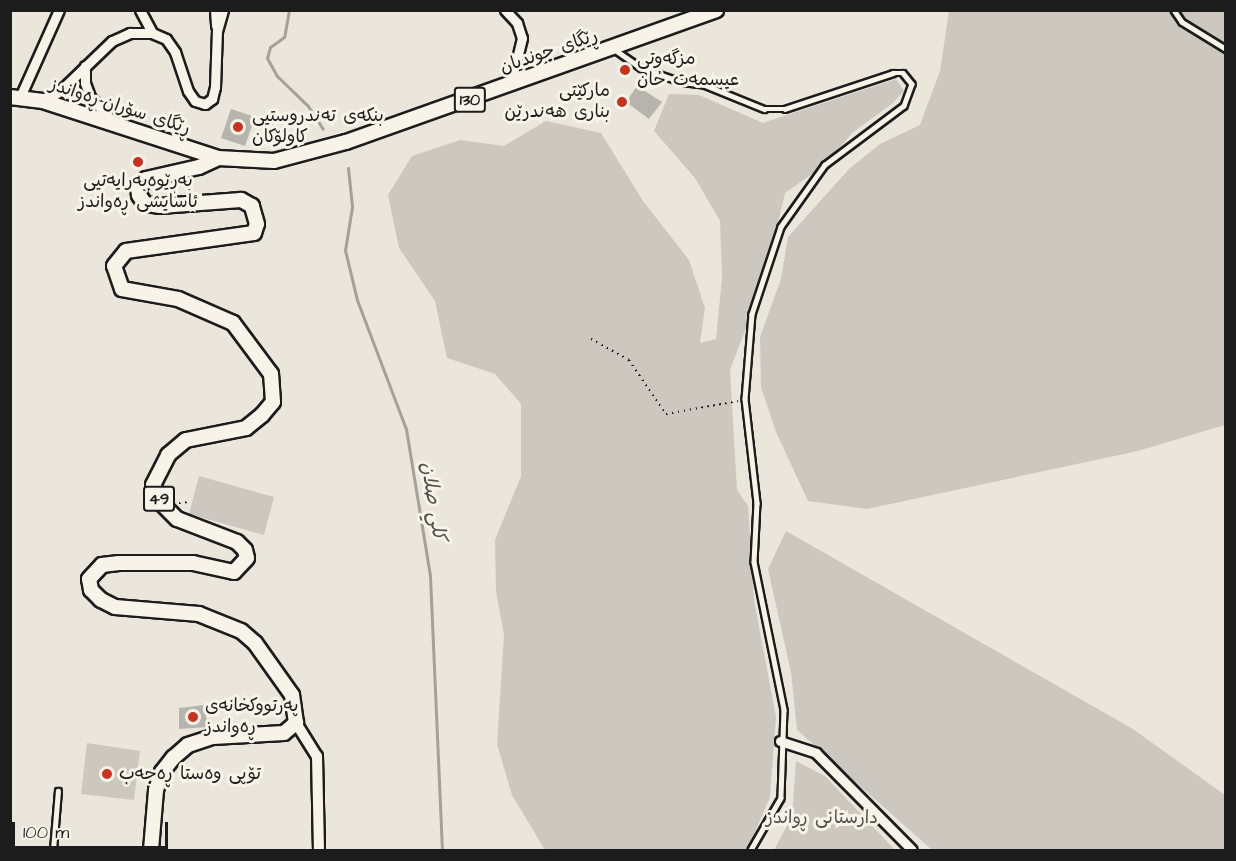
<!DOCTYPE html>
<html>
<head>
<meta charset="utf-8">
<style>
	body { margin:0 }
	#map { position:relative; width:1236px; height:861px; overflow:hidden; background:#eae6dc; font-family:"Architects Daughter","Playpen Sans Arabic",sans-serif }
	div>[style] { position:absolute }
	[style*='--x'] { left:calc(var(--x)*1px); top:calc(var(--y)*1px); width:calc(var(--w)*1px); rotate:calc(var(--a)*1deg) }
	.green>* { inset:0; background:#ccc8c0 }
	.stream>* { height:3px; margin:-1.5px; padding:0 1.5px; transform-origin:1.5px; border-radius:1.5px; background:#a3a19a }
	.building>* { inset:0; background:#b6b4ac }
	.path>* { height:1.5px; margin-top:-0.75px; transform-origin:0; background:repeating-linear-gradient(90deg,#1c1c1c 0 1.5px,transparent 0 6px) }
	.roads { filter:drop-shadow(2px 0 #1c1c1c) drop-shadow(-2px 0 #1c1c1c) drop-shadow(0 2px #1c1c1c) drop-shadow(0 -2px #1c1c1c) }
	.service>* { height:4.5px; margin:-2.25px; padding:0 2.25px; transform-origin:2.25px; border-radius:2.25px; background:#f7f3e8 }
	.minor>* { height:9px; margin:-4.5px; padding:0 4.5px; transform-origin:4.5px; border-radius:4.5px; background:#f7f3e8 }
	.tertiary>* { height:10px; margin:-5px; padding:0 5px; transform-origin:5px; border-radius:5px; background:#f7f3e8 }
	.primary>* { height:14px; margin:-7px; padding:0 7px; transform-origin:7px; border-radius:7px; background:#f7f3e8 }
	.dots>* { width:16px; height:16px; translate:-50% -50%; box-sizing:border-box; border:3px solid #f7f3e8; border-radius:50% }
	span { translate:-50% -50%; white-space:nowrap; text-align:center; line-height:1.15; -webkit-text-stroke:6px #f7f3e8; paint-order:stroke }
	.shield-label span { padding:2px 4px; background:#f7f3e8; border:2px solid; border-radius:4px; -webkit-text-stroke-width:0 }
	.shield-label { font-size:16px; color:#1c1c1c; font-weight:700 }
	.street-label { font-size:18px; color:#1c1c1c }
	.poi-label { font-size:18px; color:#1c1c1c }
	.left { translate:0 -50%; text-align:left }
	.right { translate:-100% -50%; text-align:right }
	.park-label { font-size:18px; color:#51504d }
	.water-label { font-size:20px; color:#52514e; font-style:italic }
	.frame { position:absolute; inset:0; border:12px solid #1c1c1c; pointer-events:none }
	.scale { position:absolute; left:12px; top:822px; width:156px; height:27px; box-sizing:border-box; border:3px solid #1c1c1c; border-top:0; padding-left:8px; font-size:18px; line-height:21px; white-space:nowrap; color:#1c1c1c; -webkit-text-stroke:4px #f7f3e8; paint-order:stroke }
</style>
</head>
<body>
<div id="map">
	<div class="green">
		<i style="clip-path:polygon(949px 11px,1225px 11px,1225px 425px,1138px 451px,867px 509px,808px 501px,776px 432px,761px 387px,760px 337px,781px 279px,788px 237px,849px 169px,880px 144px,920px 125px,940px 71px)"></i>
		<i style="clip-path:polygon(896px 79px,904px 91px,893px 103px,852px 133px,825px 165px,785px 193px,765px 278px,730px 370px,737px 490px,748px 506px,754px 600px,776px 717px,770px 797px,751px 841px,746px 850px,545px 850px,512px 795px,497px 744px,504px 635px,496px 591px,495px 540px,521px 476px,521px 404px,495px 374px,447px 358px,435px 301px,399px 248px,388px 195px,412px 156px,460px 140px,504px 146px,546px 121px,601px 133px,643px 201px,689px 260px,705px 308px,700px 343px,716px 339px,722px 278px,720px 221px,695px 178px,654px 131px,669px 94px,699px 95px,763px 123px)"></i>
		<i style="clip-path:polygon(199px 476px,274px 497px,264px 535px,189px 514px)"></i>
		<i style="clip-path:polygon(786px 531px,1133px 729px,1225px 795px,1225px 850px,932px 850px,797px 730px,791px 672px,768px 569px)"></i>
		<i style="clip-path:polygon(87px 743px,140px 751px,134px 800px,81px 794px)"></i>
		<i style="clip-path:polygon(796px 761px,825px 776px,895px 850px,774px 850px,792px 816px)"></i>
	</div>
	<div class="stream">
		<i style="--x:289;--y:10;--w:27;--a:100"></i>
		<i style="--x:284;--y:37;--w:17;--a:144"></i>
		<i style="--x:270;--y:47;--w:11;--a:105"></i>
		<i style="--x:267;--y:58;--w:21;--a:61"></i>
		<i style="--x:277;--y:76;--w:43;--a:44.1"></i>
		<i style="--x:308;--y:106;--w:27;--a:57"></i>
		<i style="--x:348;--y:168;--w:39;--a:84"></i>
		<i style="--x:352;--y:207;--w:44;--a:99.2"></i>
		<i style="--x:345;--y:250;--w:51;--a:76.5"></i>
		<i style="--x:357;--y:300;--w:138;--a:69.2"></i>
		<i style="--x:406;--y:429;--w:149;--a:80.7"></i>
		<i style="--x:430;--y:576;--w:274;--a:87.5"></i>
	</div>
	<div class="building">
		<i style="clip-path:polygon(637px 86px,662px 102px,649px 119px,626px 102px)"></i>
		<i style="clip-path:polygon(231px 109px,255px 117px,245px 146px,221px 138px)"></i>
		<i style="clip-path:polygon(204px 705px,208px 727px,179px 729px,179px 708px)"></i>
	</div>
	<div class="path">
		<i style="--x:591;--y:339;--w:43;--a:28.9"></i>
		<i style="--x:629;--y:360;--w:65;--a:55.6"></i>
		<i style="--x:666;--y:414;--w:73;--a:-10.2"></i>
		<i style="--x:179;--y:503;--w:9;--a:-6"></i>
	</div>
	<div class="roads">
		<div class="service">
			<i style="--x:1174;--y:10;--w:14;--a:56"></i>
			<i style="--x:1182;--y:22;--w:52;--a:31.5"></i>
			<i style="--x:614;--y:49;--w:33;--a:35"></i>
			<i style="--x:641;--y:68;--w:43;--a:18.9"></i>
			<i style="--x:682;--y:82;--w:23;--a:7"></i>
			<i style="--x:705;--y:85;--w:64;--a:22.1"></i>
			<i style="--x:764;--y:109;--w:21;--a:0"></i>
			<i style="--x:785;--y:109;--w:114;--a:-18.4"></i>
			<i style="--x:893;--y:73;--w:10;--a:0"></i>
			<i style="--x:903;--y:73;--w:14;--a:51"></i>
			<i style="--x:912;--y:84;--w:23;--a:110"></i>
			<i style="--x:904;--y:106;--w:99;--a:143.2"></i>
			<i style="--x:825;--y:165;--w:76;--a:125.4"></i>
			<i style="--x:781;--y:227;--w:92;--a:108.4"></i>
			<i style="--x:752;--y:314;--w:85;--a:94.7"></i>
			<i style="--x:745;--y:399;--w:105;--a:83.4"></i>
			<i style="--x:757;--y:503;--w:59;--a:92.9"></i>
			<i style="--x:754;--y:562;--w:151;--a:78.5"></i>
			<i style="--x:784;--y:710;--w:88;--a:92"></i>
			<i style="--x:781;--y:798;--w:60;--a:120"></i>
			<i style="--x:53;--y:850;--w:59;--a:-85.2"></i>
		</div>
		<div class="minor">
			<i style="--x:140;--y:10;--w:26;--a:62"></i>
			<i style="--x:215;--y:10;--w:16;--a:86"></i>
			<i style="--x:505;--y:10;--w:18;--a:47"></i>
			<i style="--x:517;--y:23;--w:16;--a:72"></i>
			<i style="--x:522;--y:38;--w:46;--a:103.7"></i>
			<i style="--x:85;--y:66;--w:17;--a:90"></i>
			<i style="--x:85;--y:83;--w:15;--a:70"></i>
			<i style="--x:90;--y:97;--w:37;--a:47"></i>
			<i style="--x:20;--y:97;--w:95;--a:-65.9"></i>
			<i style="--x:43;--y:101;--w:20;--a:-30"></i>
			<i style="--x:60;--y:91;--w:72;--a:-43.9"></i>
			<i style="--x:112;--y:41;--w:20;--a:-24"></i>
			<i style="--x:130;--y:33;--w:22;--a:0"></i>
			<i style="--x:152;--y:33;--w:15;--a:23"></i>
			<i style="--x:166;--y:39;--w:16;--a:55"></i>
			<i style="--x:175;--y:52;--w:41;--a:71.6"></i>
			<i style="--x:188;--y:91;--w:12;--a:55"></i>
			<i style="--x:195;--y:101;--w:10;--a:17"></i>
			<i style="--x:205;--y:104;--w:9;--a:-36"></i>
			<i style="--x:212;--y:99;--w:12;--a:-76"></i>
			<i style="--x:215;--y:87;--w:56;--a:-88"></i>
			<i style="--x:217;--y:31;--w:22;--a:-74"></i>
			<i style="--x:780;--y:741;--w:38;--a:18"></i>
			<i style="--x:816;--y:753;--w:136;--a:45.3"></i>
		</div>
		<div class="tertiary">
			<i style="--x:296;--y:723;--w:39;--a:58"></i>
			<i style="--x:317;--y:756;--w:94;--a:88.8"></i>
		</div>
		<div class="primary">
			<i style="--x:10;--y:97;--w:33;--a:7"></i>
			<i style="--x:43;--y:101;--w:184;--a:18"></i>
			<i style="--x:218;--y:158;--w:56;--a:3.1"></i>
			<i style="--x:274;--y:161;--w:74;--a:-14.8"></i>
			<i style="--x:346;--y:142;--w:393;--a:-19.6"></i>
			<i style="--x:151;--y:850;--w:60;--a:-85.2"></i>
			<i style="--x:156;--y:790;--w:19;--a:-72"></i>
			<i style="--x:162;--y:772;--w:18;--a:-52"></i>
			<i style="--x:173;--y:758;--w:20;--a:-41"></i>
			<i style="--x:188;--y:745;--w:26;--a:-18"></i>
			<i style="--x:213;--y:737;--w:71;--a:-3.2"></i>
			<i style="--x:284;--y:733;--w:16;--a:-40"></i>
			<i style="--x:296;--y:723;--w:28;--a:-98"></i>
			<i style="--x:292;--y:695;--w:64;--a:-125.4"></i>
			<i style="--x:255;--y:643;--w:18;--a:-139"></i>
			<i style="--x:241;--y:631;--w:45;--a:-158"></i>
			<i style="--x:199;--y:614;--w:84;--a:-175.2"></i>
			<i style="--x:115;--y:607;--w:16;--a:-153"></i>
			<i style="--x:101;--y:600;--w:14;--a:-135"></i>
			<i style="--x:91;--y:590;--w:11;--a:-100"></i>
			<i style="--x:89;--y:579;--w:19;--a:-47"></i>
			<i style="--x:102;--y:565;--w:17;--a:-7"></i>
			<i style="--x:119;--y:563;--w:74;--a:0"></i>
			<i style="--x:193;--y:563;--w:42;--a:12.4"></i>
			<i style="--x:234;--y:572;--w:19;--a:-47"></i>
			<i style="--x:247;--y:558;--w:8;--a:-104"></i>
			<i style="--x:245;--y:550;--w:11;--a:-135"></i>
			<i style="--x:237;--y:542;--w:64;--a:-159"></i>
			<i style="--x:177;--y:519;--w:21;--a:-135"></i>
			<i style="--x:162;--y:504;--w:21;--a:-115"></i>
			<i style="--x:153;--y:485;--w:34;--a:-63"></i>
			<i style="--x:168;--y:455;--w:23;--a:-40"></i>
			<i style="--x:186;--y:440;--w:61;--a:-11.3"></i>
			<i style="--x:246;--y:428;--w:21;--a:-39"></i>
			<i style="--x:262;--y:415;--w:17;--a:-50"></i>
			<i style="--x:273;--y:402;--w:28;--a:-94"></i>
			<i style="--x:271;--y:374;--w:64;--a:-126.7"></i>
			<i style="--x:233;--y:323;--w:60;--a:-156.4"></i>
			<i style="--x:178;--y:299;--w:57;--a:-169.9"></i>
			<i style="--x:122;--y:289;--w:24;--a:-109"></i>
			<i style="--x:114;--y:266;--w:19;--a:-51"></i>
			<i style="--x:126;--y:251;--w:129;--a:-8"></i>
			<i style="--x:254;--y:233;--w:9;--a:-72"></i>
			<i style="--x:257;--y:224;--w:19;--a:-106"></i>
			<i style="--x:252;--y:206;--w:13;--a:-151"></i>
			<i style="--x:241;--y:200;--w:81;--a:175.8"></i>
			<i style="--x:160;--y:206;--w:15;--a:-172"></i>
			<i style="--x:145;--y:204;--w:11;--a:-124"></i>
			<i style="--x:139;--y:195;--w:7;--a:-98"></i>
			<i style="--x:138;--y:188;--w:12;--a:-48"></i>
			<i style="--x:146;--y:179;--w:54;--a:-12.8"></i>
			<i style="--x:199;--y:167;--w:21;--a:-25"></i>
		</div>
	</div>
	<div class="dots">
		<i style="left:625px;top:70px;background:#c8321e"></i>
		<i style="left:622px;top:102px;background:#c8321e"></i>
		<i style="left:238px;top:127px;background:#c8321e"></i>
		<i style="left:138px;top:162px;background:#c8321e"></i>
		<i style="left:193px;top:717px;background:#c8321e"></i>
		<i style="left:107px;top:774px;background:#c8321e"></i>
	</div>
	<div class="shield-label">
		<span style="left:470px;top:100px">130</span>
		<span style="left:159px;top:499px">49</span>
	</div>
	<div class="street-label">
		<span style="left:549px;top:52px;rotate:-19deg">ڕێگای جوندیان</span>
		<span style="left:120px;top:107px;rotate:18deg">ڕێگای سۆران-ڕەواندز</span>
	</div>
	<div class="poi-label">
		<span class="left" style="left:637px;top:70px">مزگەوتی<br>عیسمەت خان</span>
		<span class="right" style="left:610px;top:102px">مارکێتی<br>بناری هەندرێن</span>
		<span class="left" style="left:252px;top:127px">بنکەی تەندروستیی<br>کاولۆکان</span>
		<span style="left:138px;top:192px">بەڕێوەبەرایەتیی<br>ئاسایشی ڕەواندز</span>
		<span class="left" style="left:205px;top:717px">پەرتووکخانەی<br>ڕەواندز</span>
		<span class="left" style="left:119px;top:774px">تۆپی وەستا ڕەجەب</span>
	</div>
	<div class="park-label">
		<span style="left:822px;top:818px">دارستانی ڕواندز</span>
	</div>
	<div class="water-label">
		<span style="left:433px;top:501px;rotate:81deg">كلي صلان</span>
	</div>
	<div class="frame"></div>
	<div class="scale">100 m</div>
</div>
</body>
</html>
